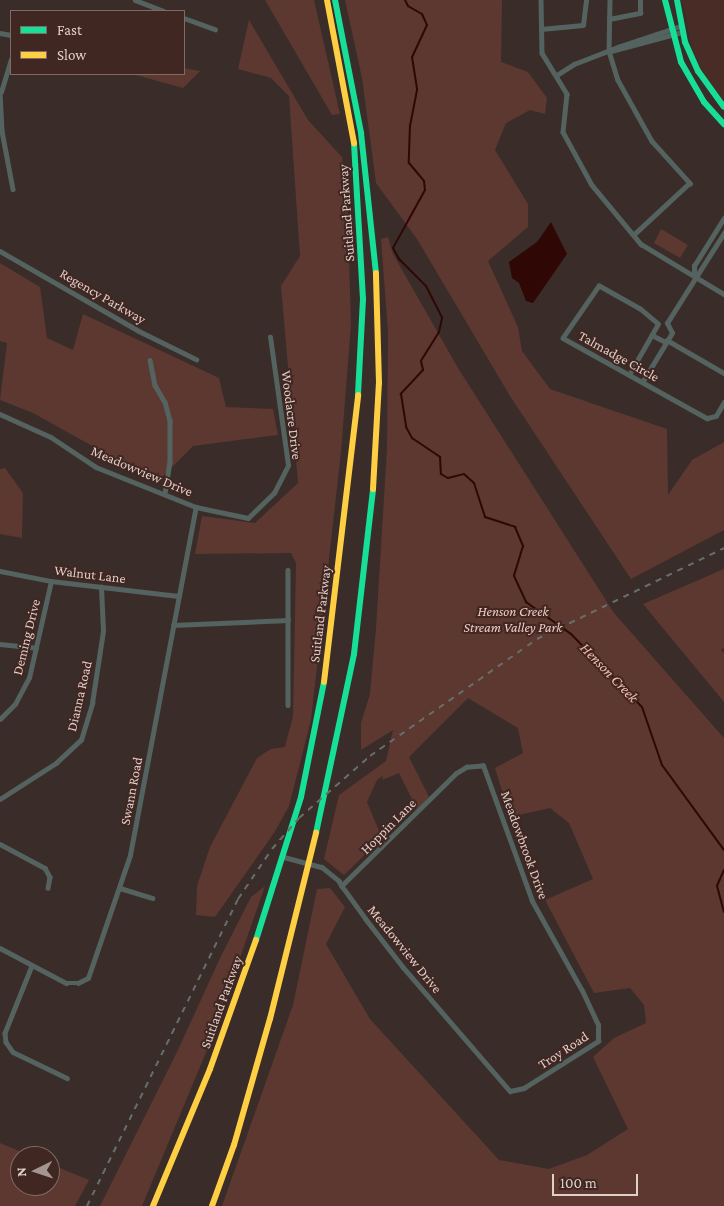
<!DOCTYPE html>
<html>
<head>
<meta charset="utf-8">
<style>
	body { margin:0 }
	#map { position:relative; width:724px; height:1206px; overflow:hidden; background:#3a2c29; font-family:"Crimson Pro",serif }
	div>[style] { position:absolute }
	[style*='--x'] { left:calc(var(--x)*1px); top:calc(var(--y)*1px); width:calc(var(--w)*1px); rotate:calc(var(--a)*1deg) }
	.built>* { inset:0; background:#4a2c26 }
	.green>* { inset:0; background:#5c3831 }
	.water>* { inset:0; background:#2f0704 }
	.stream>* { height:2px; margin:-1px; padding:0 1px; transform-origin:1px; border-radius:1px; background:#2f0704 }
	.street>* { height:4.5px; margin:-2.25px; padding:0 2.25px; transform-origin:2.25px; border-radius:2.25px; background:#54635f }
	.fast>* { height:6px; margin:-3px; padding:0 3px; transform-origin:3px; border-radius:3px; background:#16e098 }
	.slow>* { height:6px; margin:-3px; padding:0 3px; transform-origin:3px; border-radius:3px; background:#ffcf43 }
	.rail>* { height:2px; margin-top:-1px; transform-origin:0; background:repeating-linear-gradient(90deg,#686e6a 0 6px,transparent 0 12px) }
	span { translate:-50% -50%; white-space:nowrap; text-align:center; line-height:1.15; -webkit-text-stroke:4px #412722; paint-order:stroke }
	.street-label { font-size:14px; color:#dfceca }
	.park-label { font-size:14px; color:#f3cac1; font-style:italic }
	.water-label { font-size:15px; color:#f6baad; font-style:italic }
	.legend { position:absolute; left:10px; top:10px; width:175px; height:65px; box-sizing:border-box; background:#412722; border:1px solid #806a65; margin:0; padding:6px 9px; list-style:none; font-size:15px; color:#dfceca }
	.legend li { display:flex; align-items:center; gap:10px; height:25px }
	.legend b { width:25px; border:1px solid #806a65 }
	.north { position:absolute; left:10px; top:1146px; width:50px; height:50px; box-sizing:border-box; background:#412722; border:1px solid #806a65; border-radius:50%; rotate:266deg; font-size:14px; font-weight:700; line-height:20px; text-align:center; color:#dfceca }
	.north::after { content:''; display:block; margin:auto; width:18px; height:22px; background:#a59592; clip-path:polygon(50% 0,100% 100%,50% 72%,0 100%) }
	.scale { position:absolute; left:552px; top:1174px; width:86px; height:22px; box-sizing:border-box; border:2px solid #dfceca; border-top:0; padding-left:6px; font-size:15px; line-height:18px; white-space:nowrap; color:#dfceca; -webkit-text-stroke:4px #412722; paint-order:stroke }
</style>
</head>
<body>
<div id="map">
	<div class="built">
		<i style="clip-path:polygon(682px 0,724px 0,724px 103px,700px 68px,692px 48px)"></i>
	</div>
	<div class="green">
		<i style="clip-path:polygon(265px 0,314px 0,340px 114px,332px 115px)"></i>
		<i style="clip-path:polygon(345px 0,502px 0,501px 62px,528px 72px,547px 98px,545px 114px,530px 110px,506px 123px,495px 150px,528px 204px,528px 227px,488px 261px,518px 327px,522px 351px,550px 389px,667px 429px,668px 495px,692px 460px,724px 442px,724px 530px,631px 579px,510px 396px,417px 239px,376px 183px,362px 78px)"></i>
		<i style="clip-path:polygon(249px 20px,308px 120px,342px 157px,347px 193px,351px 324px,341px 452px,311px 720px,289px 806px,274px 833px,215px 917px,196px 915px,197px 886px,210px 847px,257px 758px,271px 749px,285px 747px,293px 716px,296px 563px,291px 553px,195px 554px,202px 516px,255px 523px,298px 483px,281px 286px,300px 256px,289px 96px,271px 78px,238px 69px)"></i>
		<i style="clip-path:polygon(184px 68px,200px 71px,183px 88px,132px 74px,184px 74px)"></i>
		<i style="clip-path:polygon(661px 229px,688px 245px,680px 258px,654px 243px)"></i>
		<i style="clip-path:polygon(388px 237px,393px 254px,458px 368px,614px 613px,724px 738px,724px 1206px,222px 1206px,293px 1005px,317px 889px,330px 888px,345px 907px,326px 944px,370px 1019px,499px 1160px,549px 1169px,587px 1155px,628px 1129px,593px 1057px,614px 1038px,646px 1023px,644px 1005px,630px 988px,594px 993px,545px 900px,593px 879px,569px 823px,550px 808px,510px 817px,495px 768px,523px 753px,518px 728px,468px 698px,409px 757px,429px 797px,417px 809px,399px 773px,382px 780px,383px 776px,377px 780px,367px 802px,382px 838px,344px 875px,324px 859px,339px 795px,386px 761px,393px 730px,361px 750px,361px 723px,370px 694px,376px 628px,387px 448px,388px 332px,381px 239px)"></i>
		<i style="clip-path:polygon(0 263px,40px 287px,47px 338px,73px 350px,83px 314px,219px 378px,226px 407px,273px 409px,278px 435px,193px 446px,157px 482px,33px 413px,0 400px,7px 343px,0 341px)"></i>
		<i style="clip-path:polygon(5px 468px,23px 493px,22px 538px,0 534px,0 469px)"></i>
		<i style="clip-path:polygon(724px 569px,724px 648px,721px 650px,724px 653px,724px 702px,643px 604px)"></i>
		<i style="clip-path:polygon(265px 886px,212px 1038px,142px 1206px,100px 1206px,177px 1052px,221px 956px,251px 897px)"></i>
		<i style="clip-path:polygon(0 1143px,31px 1156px,20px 1156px,20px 1186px,50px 1186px,50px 1164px,89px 1180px,75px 1206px,0 1206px)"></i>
	</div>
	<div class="water">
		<i style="clip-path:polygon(551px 222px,567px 254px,533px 303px,526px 301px,519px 283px,512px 278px,509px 262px,537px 242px)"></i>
	</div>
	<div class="stream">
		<i style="--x:405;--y:0;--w:7;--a:63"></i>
		<i style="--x:408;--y:6;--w:16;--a:30"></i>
		<i style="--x:422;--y:14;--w:12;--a:66"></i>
		<i style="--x:427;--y:25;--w:35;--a:115"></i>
		<i style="--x:412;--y:57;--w:33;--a:81"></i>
		<i style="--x:417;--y:90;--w:36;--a:101"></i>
		<i style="--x:410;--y:125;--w:38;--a:92"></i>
		<i style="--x:409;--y:163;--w:23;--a:50"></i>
		<i style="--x:424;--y:181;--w:9;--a:84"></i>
		<i style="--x:425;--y:190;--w:66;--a:118.9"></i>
		<i style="--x:393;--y:248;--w:13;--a:61"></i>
		<i style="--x:399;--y:259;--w:38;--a:45"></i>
		<i style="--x:426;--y:286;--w:36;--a:63"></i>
		<i style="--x:442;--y:318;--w:14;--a:102"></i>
		<i style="--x:439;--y:332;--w:34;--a:122"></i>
		<i style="--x:421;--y:361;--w:9;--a:77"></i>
		<i style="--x:423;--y:370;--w:33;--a:133"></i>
		<i style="--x:401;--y:394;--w:33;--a:81"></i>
		<i style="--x:406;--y:427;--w:13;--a:61"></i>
		<i style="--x:412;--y:438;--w:34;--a:34"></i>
		<i style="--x:440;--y:457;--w:17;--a:87"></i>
		<i style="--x:441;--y:474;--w:8;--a:30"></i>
		<i style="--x:448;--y:478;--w:16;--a:-14"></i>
		<i style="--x:464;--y:474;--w:13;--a:42"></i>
		<i style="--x:474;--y:483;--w:36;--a:72"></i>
		<i style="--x:485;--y:517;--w:32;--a:18"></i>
		<i style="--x:515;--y:527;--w:21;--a:67"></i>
		<i style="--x:523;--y:546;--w:31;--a:107"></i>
		<i style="--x:514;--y:576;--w:29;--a:65"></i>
		<i style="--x:526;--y:602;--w:55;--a:35.4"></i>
		<i style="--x:571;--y:634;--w:102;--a:45.8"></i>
		<i style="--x:642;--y:707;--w:61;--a:71"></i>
		<i style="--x:662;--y:765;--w:105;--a:53.9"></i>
		<i style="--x:724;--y:870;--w:17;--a:114"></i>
		<i style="--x:717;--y:886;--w:27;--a:75"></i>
	</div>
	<div class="street">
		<i style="--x:135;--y:0;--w:30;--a:21"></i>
		<i style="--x:541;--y:0;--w:53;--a:88.9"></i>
		<i style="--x:542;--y:53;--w:48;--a:58.6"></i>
		<i style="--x:567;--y:94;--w:38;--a:96"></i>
		<i style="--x:563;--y:132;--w:60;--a:61.3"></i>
		<i style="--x:592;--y:185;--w:77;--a:50.3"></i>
		<i style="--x:641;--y:244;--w:97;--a:31.1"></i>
		<i style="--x:610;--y:0;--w:51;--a:91.1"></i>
		<i style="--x:609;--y:51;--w:30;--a:73"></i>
		<i style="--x:618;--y:80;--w:70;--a:60.9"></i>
		<i style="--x:652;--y:141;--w:57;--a:47.9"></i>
		<i style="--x:690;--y:183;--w:76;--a:137.1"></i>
		<i style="--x:184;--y:18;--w:33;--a:20"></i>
		<i style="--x:609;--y:19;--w:32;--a:-11"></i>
		<i style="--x:640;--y:13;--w:13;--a:-90"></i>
		<i style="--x:541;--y:29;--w:42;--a:-5.4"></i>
		<i style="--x:583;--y:25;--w:25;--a:-83"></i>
		<i style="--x:0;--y:33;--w:11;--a:10"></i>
		<i style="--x:611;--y:51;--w:73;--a:-15"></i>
		<i style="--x:557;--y:75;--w:20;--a:-33"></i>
		<i style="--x:574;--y:64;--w:47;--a:-21.1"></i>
		<i style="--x:618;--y:47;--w:66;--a:-18.4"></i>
		<i style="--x:0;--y:92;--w:39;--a:87"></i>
		<i style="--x:2;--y:131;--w:59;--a:79.3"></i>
		<i style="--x:1;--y:92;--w:34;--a:-73"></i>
		<i style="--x:0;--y:251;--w:160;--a:29.9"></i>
		<i style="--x:139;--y:331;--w:64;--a:26.2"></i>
		<i style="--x:694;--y:276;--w:10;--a:-90"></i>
		<i style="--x:694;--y:266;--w:57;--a:-58"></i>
		<i style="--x:667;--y:323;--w:107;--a:-57.7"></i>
		<i style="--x:658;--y:324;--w:23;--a:-140"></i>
		<i style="--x:640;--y:309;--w:47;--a:-150.7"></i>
		<i style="--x:599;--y:286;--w:63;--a:124.7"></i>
		<i style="--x:563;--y:338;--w:165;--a:29.1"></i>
		<i style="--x:707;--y:418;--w:9;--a:-13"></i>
		<i style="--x:716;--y:416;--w:16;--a:-60"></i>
		<i style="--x:652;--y:335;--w:16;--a:27"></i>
		<i style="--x:667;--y:340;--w:66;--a:30.1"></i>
		<i style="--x:150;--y:360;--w:25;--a:79"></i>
		<i style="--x:155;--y:385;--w:20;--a:60"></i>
		<i style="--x:165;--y:402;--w:20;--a:75"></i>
		<i style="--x:170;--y:421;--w:41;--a:90"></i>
		<i style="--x:170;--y:462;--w:32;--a:99"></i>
		<i style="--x:630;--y:373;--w:56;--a:-60.3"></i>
		<i style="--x:643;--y:381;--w:56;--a:-58.9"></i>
		<i style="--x:672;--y:333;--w:11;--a:-117"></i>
		<i style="--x:0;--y:414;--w:56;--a:24.3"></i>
		<i style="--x:51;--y:437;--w:54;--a:33.7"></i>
		<i style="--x:96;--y:467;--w:108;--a:21.8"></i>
		<i style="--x:196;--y:507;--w:53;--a:11.9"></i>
		<i style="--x:248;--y:518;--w:36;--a:-44"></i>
		<i style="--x:274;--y:493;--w:31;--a:-63"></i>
		<i style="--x:288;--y:465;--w:129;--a:-98"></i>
		<i style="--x:288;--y:570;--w:135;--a:90"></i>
		<i style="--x:0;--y:571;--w:52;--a:11.1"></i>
		<i style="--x:51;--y:581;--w:128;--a:6.7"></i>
		<i style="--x:173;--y:625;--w:115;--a:-2.5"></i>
		<i style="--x:0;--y:644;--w:36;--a:6"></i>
		<i style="--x:0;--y:719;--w:21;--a:-45"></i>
		<i style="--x:15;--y:704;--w:30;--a:-62"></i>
		<i style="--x:29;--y:678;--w:99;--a:-77.2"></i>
		<i style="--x:0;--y:799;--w:67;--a:-32.7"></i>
		<i style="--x:56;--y:763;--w:34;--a:-43"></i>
		<i style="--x:81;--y:740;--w:39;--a:-73"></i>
		<i style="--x:92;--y:703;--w:73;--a:-81.3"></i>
		<i style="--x:103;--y:631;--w:44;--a:-92.6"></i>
		<i style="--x:0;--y:844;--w:51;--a:28.1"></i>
		<i style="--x:45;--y:868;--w:10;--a:61"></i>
		<i style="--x:50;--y:877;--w:11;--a:100"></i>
		<i style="--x:284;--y:857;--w:39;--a:15"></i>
		<i style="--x:322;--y:867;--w:22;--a:39"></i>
		<i style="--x:339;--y:881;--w:6;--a:59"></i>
		<i style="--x:342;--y:886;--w:39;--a:54"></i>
		<i style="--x:365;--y:918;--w:62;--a:52.2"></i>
		<i style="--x:403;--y:967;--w:164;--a:49.2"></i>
		<i style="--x:510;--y:1091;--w:14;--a:-12"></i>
		<i style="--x:524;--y:1088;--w:88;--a:-32.4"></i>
		<i style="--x:598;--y:1041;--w:16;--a:-90"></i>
		<i style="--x:598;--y:1025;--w:38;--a:-115"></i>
		<i style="--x:582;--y:991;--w:103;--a:-119.1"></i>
		<i style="--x:532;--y:901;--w:144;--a:-109.9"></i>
		<i style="--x:483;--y:766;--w:16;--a:176"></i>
		<i style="--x:467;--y:767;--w:13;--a:148"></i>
		<i style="--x:456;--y:774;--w:160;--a:135.5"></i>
		<i style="--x:120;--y:888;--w:34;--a:17"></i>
		<i style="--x:0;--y:948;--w:75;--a:27.9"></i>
		<i style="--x:66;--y:983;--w:12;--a:0"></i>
		<i style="--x:78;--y:983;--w:11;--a:-27"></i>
		<i style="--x:88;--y:978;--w:130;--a:-71.1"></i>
		<i style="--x:130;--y:855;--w:354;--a:-79.3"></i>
		<i style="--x:32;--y:966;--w:72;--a:111.9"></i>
		<i style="--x:5;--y:1033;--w:9;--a:84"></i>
		<i style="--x:6;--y:1042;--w:12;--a:55"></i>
		<i style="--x:13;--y:1052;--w:60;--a:25.7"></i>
	</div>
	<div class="fast">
		<i style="--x:335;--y:0;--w:136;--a:78.9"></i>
		<i style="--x:361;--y:133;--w:141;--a:83.9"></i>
		<i style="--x:665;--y:0;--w:64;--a:75.5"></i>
		<i style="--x:681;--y:62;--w:46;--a:60.1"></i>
		<i style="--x:704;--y:102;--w:30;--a:48"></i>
		<i style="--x:677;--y:0;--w:43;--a:79.2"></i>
		<i style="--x:685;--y:42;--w:32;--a:66"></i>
		<i style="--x:698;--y:71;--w:44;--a:54.2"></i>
		<i style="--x:354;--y:143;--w:156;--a:86.7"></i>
		<i style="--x:363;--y:299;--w:96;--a:93"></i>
		<i style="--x:316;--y:833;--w:183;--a:-78"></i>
		<i style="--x:354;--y:654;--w:166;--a:-83.4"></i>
		<i style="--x:256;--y:940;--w:150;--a:-72.5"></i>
		<i style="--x:301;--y:797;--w:117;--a:-78.7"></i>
	</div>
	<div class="slow">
		<i style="--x:327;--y:0;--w:146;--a:79.3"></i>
		<i style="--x:373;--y:489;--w:106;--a:-86.8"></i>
		<i style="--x:379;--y:383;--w:110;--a:-91.6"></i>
		<i style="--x:324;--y:682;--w:289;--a:-83.2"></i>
		<i style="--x:153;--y:1206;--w:148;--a:-67.4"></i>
		<i style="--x:210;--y:1069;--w:137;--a:-70.4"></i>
		<i style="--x:212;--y:1206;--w:65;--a:-70.2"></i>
		<i style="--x:234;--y:1145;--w:131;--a:-74.1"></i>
		<i style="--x:270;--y:1019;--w:192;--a:-76.1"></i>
	</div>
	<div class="rail">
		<i style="--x:87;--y:1206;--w:342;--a:-63.8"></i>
		<i style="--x:238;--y:899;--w:60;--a:-55.8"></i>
		<i style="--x:272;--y:849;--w:41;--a:-48.9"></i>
		<i style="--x:299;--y:818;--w:94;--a:-41.1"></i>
		<i style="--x:370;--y:756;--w:204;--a:-35"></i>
		<i style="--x:537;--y:639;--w:208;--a:-25.9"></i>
	</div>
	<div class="street-label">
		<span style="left:346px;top:213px;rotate:-94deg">Suitland Parkway</span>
		<span style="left:103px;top:296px;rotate:30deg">Regency Parkway</span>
		<span style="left:619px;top:356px;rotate:29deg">Talmadge Circle</span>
		<span style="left:292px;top:415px;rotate:83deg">Woodacre Drive</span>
		<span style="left:142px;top:471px;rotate:23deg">Meadowview Drive</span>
		<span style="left:90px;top:574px;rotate:7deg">Walnut Lane</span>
		<span style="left:320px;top:614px;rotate:-83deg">Suitland Parkway</span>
		<span style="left:26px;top:637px;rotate:-76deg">Deming Drive</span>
		<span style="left:79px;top:696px;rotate:-77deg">Dianna Road</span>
		<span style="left:131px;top:791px;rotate:-79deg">Swann Road</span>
		<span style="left:388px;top:826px;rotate:-45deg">Hoppin Lane</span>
		<span style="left:525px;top:845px;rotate:70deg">Meadowbrook Drive</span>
		<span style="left:405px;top:949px;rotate:51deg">Meadowview Drive</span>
		<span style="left:221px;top:1002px;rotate:-70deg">Suitland Parkway</span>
		<span style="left:563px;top:1050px;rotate:-33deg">Troy Road</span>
	</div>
	<div class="park-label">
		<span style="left:513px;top:619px">Henson Creek<br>Stream Valley Park</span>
	</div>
	<div class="water-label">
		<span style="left:609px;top:673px;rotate:46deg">Henson Creek</span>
	</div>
	<ul class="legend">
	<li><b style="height:6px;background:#16e098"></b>Fast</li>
	<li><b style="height:6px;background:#ffcf43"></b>Slow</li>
	</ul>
	<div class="north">N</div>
	<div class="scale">100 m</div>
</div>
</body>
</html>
